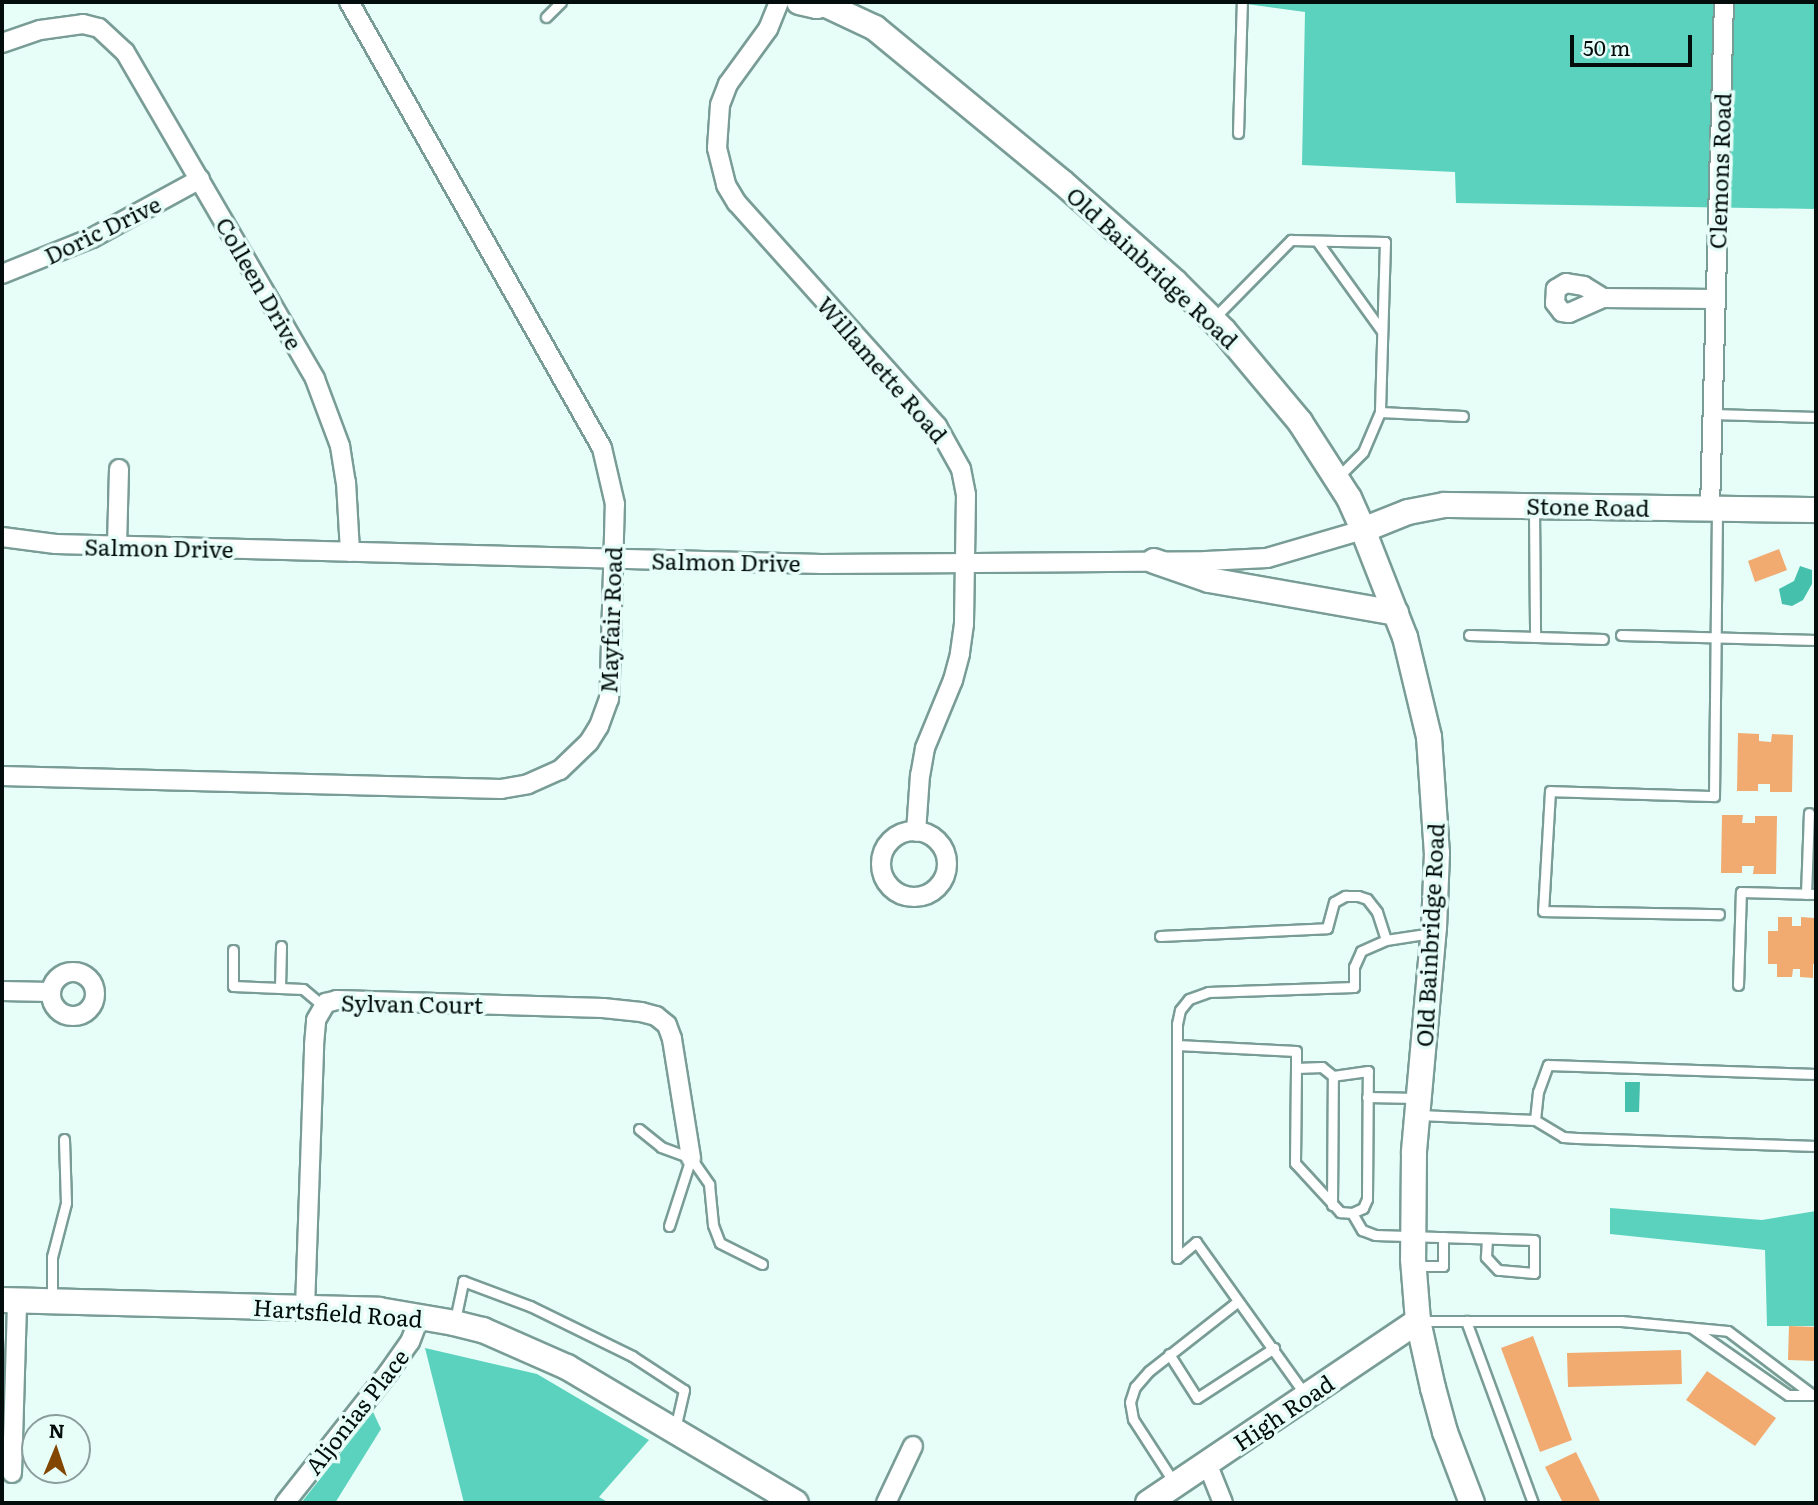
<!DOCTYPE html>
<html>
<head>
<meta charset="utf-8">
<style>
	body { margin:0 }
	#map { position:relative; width:1818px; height:1505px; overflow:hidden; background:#e6fdf8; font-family:Literata,serif }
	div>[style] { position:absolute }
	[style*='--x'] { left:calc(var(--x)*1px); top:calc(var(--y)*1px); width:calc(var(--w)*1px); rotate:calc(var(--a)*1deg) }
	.forest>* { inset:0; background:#5ad2bd }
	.water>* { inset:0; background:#45c0ac }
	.building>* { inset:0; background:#f1aa70 }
	.roads { filter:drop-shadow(2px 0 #799d96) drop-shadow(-2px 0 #799d96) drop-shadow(0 2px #799d96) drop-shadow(0 -2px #799d96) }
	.lane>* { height:9px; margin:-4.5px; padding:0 4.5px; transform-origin:4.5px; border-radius:4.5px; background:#fff }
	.street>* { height:18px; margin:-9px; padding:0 9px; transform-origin:9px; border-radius:9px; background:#fff }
	.street>.ring { margin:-9px; padding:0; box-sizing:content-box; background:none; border:18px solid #fff; border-radius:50% }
	.secondary>* { height:24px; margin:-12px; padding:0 12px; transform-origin:12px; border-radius:12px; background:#fff }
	span { translate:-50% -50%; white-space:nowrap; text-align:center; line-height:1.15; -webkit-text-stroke:7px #e6fdf8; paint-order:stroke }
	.street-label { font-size:23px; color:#030e0c }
	.frame { position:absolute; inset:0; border:4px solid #030e0c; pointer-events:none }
	.north { position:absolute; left:21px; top:1414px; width:70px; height:70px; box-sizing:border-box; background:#e6fdf8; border:2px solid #8b9d9a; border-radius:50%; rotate:2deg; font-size:19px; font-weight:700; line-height:28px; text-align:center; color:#030e0c }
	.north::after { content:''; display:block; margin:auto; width:24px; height:32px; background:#824600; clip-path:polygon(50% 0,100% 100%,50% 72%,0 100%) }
	.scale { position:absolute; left:1570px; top:35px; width:122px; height:32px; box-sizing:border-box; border:4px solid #030e0c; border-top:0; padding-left:9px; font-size:21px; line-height:24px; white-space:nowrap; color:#030e0c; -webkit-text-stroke:5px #e6fdf8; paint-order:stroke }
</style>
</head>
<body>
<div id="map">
	<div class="forest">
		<i style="clip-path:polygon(1232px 2px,1816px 2px,1816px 209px,1456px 203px,1455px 172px,1302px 165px,1305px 12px)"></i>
		<i style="clip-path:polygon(1610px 1208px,1762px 1220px,1816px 1211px,1816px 1326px,1767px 1326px,1765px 1250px,1610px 1234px)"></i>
		<i style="clip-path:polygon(425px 1348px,537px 1374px,649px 1440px,599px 1497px,609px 1503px,464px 1503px)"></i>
		<i style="clip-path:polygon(373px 1412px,381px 1429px,335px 1503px,301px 1503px)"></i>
	</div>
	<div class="water">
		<i style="clip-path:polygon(1800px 566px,1812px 570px,1812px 584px,1803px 600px,1792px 606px,1782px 604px,1779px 589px,1794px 581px)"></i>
		<i style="clip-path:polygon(1625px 1082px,1640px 1082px,1639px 1112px,1625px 1112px)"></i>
	</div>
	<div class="building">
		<i style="clip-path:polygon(1779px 549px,1787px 570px,1755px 582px,1748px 561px)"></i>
		<i style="clip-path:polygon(1738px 733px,1759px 734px,1759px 741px,1771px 742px,1772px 734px,1793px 735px,1792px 792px,1770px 792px,1770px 784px,1758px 784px,1758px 791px,1737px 791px)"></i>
		<i style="clip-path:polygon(1722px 815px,1743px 815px,1742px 823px,1755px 823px,1755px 816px,1777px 816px,1776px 874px,1753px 874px,1754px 866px,1742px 866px,1742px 873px,1721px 873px)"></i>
		<i style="clip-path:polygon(1778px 917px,1792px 917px,1792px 926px,1801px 926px,1801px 917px,1814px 918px,1816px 964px,1813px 964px,1813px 978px,1800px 977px,1800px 969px,1793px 969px,1792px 977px,1777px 977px,1777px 964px,1768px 964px,1768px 931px,1778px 931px)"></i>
		<i style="clip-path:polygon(1789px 1326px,1816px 1327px,1816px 1361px,1788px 1360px)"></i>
		<i style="clip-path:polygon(1533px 1336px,1572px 1440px,1540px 1452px,1501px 1348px)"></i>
		<i style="clip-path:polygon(1681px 1350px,1682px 1384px,1568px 1387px,1567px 1353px)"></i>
		<i style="clip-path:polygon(1707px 1371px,1776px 1418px,1755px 1446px,1686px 1400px)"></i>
		<i style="clip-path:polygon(1576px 1452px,1601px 1503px,1563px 1503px,1545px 1467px)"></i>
	</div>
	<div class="roads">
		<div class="lane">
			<i style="--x:546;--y:17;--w:21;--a:-45"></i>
			<i style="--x:1238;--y:133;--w:131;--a:-88.3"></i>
			<i style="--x:1317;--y:241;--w:111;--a:54.2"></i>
			<i style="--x:1214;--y:318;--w:110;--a:-45.4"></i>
			<i style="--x:1291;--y:240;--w:94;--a:1.2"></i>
			<i style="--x:1385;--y:242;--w:170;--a:91.7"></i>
			<i style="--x:1380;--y:412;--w:43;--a:113"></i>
			<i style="--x:1363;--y:452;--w:34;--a:135"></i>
			<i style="--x:1380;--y:412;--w:83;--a:2.8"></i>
			<i style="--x:1712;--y:414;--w:104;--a:1.7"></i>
			<i style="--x:1534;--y:510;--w:127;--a:89.5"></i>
			<i style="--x:1717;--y:510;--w:286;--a:90.6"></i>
			<i style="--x:1714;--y:796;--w:164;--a:-178.3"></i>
			<i style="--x:1550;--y:791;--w:120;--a:93.3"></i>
			<i style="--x:1543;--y:911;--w:176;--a:1"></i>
			<i style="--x:1469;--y:635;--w:134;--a:1.7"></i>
			<i style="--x:1621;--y:635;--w:195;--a:1.5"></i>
			<i style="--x:1806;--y:894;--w:81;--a:-87.9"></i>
			<i style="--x:1160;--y:936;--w:167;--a:-2.7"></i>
			<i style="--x:1327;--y:928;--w:27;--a:-75"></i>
			<i style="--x:1334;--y:902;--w:13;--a:-29"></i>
			<i style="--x:1345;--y:896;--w:13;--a:0"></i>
			<i style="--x:1358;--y:896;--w:9;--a:18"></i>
			<i style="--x:1367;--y:899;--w:16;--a:52"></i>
			<i style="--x:1377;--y:912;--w:29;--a:72"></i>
			<i style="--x:233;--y:950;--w:36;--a:90"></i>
			<i style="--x:233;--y:986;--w:70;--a:2.5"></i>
			<i style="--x:303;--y:989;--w:26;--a:40"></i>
			<i style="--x:1738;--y:985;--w:93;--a:-88.2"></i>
			<i style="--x:1741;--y:892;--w:75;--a:1.5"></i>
			<i style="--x:280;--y:988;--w:42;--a:-88.6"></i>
			<i style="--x:1177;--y:1045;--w:119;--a:2.9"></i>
			<i style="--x:1296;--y:1051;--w:17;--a:90"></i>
			<i style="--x:1296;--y:1068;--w:95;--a:90.6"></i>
			<i style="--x:1295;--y:1163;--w:67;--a:47.4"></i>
			<i style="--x:1340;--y:1212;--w:12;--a:5"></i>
			<i style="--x:1352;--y:1213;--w:12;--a:-24"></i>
			<i style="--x:1363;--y:1208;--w:10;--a:-66"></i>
			<i style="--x:1367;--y:1199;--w:128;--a:-89.6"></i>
			<i style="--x:1368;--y:1071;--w:35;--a:172"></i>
			<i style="--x:1333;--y:1076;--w:14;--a:-141"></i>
			<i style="--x:1322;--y:1067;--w:26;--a:178"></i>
			<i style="--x:1367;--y:1097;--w:51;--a:1.1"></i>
			<i style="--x:1419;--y:1115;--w:116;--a:2.5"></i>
			<i style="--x:1535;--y:1120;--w:33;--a:31"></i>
			<i style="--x:1563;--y:1137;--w:14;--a:4"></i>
			<i style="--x:1577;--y:1138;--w:239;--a:1.9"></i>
			<i style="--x:1535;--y:1120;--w:28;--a:-84"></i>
			<i style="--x:1538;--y:1092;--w:29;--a:-70"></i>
			<i style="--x:1548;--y:1065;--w:268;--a:1.9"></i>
			<i style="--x:639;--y:1129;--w:28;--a:39"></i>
			<i style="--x:661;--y:1147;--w:32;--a:20"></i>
			<i style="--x:691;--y:1158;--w:32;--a:55"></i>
			<i style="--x:709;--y:1184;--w:41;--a:84.4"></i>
			<i style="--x:713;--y:1225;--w:19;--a:69"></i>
			<i style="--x:720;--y:1243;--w:47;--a:26.6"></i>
			<i style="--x:1332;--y:1205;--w:129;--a:-89.6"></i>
			<i style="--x:1352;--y:1213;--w:20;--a:60"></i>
			<i style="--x:1362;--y:1230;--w:14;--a:21"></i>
			<i style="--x:1375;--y:1235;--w:159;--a:1.8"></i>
			<i style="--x:1534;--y:1240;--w:33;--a:90"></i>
			<i style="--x:1534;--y:1273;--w:36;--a:-175"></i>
			<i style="--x:1498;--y:1270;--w:18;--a:-133"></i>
			<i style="--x:1486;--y:1257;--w:18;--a:-87"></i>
			<i style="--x:669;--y:1226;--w:71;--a:-72.1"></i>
			<i style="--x:1177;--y:1258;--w:234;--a:-90"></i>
			<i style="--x:1177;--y:1024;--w:14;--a:-78"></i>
			<i style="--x:1180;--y:1010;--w:14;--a:-51"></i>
			<i style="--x:1189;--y:999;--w:20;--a:-20"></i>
			<i style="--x:1208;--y:992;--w:146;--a:-2"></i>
			<i style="--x:1354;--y:987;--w:20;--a:-90"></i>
			<i style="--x:1354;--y:967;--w:17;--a:-66"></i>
			<i style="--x:1361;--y:951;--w:27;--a:-24"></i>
			<i style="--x:1386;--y:940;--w:47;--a:-8.7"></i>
			<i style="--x:1177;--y:1258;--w:25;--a:-40"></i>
			<i style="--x:1196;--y:1242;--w:187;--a:54.4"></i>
			<i style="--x:1416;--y:1266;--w:27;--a:0"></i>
			<i style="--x:1443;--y:1266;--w:29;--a:-90"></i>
			<i style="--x:52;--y:1300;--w:43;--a:-90"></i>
			<i style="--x:52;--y:1257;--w:56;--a:-75.5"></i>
			<i style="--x:66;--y:1203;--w:64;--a:-91.8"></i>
			<i style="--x:455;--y:1320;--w:40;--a:-78"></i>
			<i style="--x:463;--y:1281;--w:72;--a:20.5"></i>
			<i style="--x:530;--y:1306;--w:114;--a:26.1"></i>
			<i style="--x:632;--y:1356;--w:62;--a:33.2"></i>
			<i style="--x:684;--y:1390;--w:39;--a:103"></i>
			<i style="--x:1420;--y:1321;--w:201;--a:0"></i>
			<i style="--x:1621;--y:1321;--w:107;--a:5.3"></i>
			<i style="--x:1728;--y:1331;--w:106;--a:37"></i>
			<i style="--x:1466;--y:1321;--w:194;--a:69.8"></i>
			<i style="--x:1692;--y:1328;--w:117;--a:34.9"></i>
			<i style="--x:1788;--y:1395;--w:27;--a:0"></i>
			<i style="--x:1169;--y:1354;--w:52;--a:57.5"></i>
			<i style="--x:1197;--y:1398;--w:92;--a:-33"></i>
			<i style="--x:1175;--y:1484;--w:77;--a:-122.9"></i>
			<i style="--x:1133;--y:1419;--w:17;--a:-100"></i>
			<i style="--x:1130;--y:1402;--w:16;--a:-72"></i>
			<i style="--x:1135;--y:1387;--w:21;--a:-49"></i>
			<i style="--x:1149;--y:1371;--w:112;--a:-38.1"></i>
		</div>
		<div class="street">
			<i style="--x:779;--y:2;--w:29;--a:112"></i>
			<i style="--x:768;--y:29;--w:68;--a:126"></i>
			<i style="--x:728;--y:84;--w:22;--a:111"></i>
			<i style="--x:720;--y:105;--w:43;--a:94"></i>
			<i style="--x:717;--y:148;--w:38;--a:76"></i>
			<i style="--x:726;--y:185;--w:21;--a:59"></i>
			<i style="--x:737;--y:203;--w:300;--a:48.1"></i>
			<i style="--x:937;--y:426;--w:49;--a:60.8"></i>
			<i style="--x:961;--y:469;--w:26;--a:79"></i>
			<i style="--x:966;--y:495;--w:129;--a:90.9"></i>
			<i style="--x:964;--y:624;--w:30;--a:98"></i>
			<i style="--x:960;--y:654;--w:27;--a:105"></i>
			<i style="--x:953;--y:680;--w:74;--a:112.4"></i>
			<i style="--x:925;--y:748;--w:27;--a:100"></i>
			<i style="--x:920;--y:775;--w:57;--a:94"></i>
			<i style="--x:2;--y:43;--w:40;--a:-18.9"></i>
			<i style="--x:40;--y:30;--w:43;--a:-7.9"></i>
			<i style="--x:83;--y:24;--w:16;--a:14"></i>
			<i style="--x:99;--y:28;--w:35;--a:43"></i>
			<i style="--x:125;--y:52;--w:378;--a:59.8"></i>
			<i style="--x:315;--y:379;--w:72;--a:69.5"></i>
			<i style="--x:340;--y:446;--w:36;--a:81"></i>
			<i style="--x:346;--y:482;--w:70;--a:86.7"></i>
			<i style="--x:2;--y:274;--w:97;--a:-21.8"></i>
			<i style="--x:92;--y:238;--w:123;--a:-28.6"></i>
			<i style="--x:1603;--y:298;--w:22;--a:-148"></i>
			<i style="--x:1584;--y:286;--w:18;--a:-171"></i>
			<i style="--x:1566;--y:283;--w:12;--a:149"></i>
			<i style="--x:1556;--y:289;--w:14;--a:94"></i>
			<i style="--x:1555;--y:303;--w:11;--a:52"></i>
			<i style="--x:1562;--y:312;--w:7;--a:8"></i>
			<i style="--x:1569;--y:313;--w:37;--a:-24"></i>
			<i style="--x:1603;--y:298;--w:112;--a:0.5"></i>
			<i style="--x:1710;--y:508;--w:506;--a:-88.42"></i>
			<i style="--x:2;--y:537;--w:54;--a:7.4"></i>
			<i style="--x:56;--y:544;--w:766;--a:1.5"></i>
			<i style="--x:822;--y:564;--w:384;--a:-0.4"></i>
			<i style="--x:1206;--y:561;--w:61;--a:-2.8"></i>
			<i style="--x:1267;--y:558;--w:100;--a:-16.3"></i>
			<i style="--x:117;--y:546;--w:77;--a:-88.5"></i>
			<i style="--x:2;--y:776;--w:499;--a:1.5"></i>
			<i style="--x:501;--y:789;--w:27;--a:-10"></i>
			<i style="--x:528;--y:784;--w:35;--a:-24"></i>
			<i style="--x:560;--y:770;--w:40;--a:-44"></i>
			<i style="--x:589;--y:742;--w:19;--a:-58"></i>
			<i style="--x:599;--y:726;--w:29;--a:-70"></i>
			<i style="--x:609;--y:699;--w:20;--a:-87"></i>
			<i style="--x:610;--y:679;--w:175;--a:-88.4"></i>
			<i style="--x:615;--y:504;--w:57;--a:-103.1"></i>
			<i style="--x:602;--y:448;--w:513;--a:-119.56"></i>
			<i class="ring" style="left:881px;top:831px;width:48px;height:48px"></i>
			<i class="ring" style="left:51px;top:972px;width:26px;height:26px"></i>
			<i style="--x:2;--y:991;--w:49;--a:1.2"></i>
			<i style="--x:305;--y:1308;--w:263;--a:-88"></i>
			<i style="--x:314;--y:1045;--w:25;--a:-85"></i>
			<i style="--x:316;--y:1020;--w:20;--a:-60"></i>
			<i style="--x:326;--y:1003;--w:11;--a:-15"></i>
			<i style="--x:337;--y:1000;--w:266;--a:1.7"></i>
			<i style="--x:603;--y:1008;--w:38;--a:6"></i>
			<i style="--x:641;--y:1012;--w:16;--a:15"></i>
			<i style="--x:656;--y:1016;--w:14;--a:39"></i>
			<i style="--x:667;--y:1025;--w:15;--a:70"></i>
			<i style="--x:672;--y:1039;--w:121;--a:80.9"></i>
			<i style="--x:1207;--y:1463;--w:43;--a:68.2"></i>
			<i style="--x:12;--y:1473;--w:173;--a:-88.3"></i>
			<i style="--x:285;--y:1503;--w:166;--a:-51.6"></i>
			<i style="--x:388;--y:1373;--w:38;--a:-55"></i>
			<i style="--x:410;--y:1342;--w:28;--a:-69"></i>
			<i style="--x:886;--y:1503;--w:63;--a:-64.7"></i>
		</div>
		<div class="secondary">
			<i style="--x:799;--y:2;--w:18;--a:13"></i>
			<i style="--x:817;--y:6;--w:16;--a:-15"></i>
			<i style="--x:826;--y:5;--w:54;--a:25.1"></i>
			<i style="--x:875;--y:28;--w:242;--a:39.5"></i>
			<i style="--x:1062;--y:182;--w:151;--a:41.5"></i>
			<i style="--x:1175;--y:282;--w:69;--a:45"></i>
			<i style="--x:1224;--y:331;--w:119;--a:50.1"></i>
			<i style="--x:1300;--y:422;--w:90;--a:57.2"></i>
			<i style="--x:1349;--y:498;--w:35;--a:66"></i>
			<i style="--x:1363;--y:530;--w:115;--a:68.6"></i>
			<i style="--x:1405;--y:637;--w:103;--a:76.5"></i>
			<i style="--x:1429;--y:737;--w:116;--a:86.1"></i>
			<i style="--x:1437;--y:853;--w:74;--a:92.3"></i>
			<i style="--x:1434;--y:927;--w:227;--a:95.1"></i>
			<i style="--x:1414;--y:1153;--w:106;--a:90.5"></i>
			<i style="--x:1413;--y:1259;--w:62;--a:85.4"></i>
			<i style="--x:1418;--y:1321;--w:69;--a:77.4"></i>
			<i style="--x:1433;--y:1388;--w:46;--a:74.7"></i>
			<i style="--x:1445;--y:1432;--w:76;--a:69.2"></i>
			<i style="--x:1363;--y:530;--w:48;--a:-21.8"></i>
			<i style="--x:1408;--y:512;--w:37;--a:-11"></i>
			<i style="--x:1444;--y:505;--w:372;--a:0.8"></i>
			<i style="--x:1154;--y:561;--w:58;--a:19.1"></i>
			<i style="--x:1209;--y:580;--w:190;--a:10"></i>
			<i style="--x:2;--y:1300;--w:377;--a:1.5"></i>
			<i style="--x:379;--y:1310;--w:76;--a:9.8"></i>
			<i style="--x:454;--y:1323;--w:30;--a:14"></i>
			<i style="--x:483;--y:1330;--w:92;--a:23.8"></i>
			<i style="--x:567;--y:1367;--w:266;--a:30.7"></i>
			<i style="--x:1148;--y:1503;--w:326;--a:-34"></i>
		</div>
	</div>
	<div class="street-label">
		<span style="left:1719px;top:171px;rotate:-88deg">Clemons Road</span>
		<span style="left:102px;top:229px;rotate:-26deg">Doric Drive</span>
		<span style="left:1153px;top:267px;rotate:43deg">Old Bainbridge Road</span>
		<span style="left:260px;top:283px;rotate:60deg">Colleen Drive</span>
		<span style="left:883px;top:369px;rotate:49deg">Willamette Road</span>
		<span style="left:1588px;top:506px;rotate:1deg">Stone Road</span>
		<span style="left:159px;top:547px;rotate:1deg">Salmon Drive</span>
		<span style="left:726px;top:561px;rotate:1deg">Salmon Drive</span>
		<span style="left:610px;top:620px;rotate:-88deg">Mayfair Road</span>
		<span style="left:1429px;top:935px;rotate:-87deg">Old Bainbridge Road</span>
		<span style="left:412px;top:1003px;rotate:1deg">Sylvan Court</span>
		<span style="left:338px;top:1312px;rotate:4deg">Hartsfield Road</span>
		<span style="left:356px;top:1411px;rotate:-52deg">Aljonias Place</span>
		<span style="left:1283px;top:1412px;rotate:-34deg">High Road</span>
	</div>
	<div class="frame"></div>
	<div class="north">N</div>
	<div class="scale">50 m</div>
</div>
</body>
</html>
